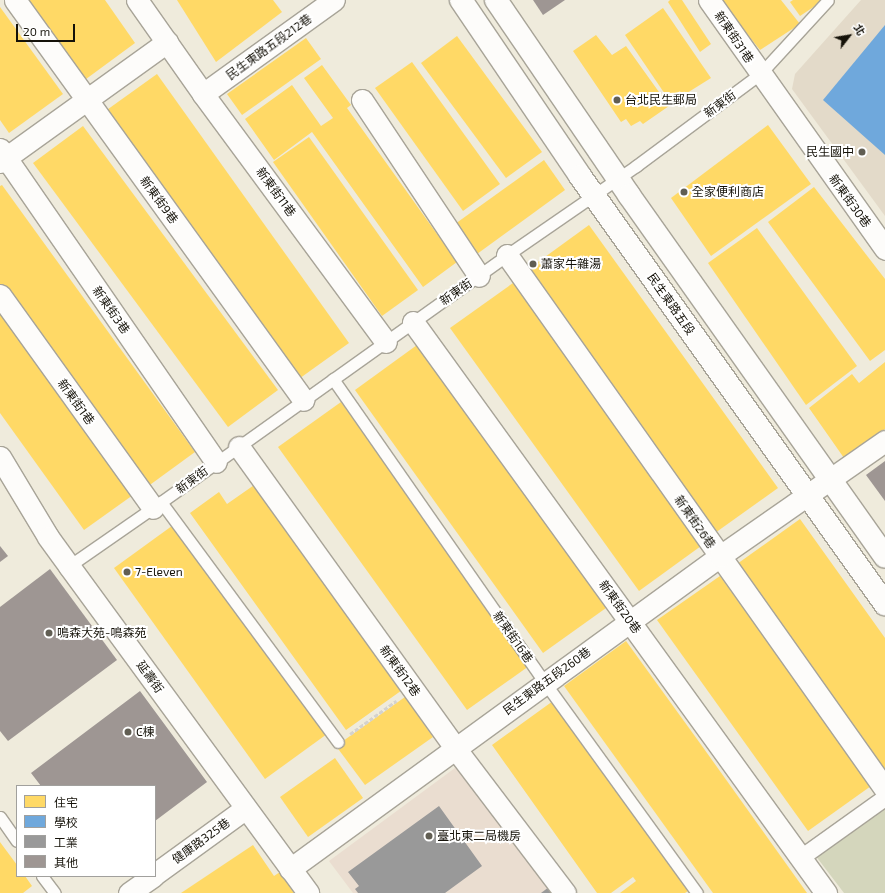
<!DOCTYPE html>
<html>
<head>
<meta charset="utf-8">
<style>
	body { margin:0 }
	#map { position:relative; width:885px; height:893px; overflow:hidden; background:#efebdc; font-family:"Exo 2","Noto Sans TC",sans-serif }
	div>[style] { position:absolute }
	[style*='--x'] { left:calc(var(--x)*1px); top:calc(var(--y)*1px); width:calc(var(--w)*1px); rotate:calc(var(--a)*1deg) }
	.industrial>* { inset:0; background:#eaddd0 }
	.education>* { inset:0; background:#e3dac9 }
	.green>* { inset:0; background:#d4d6bc }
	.homes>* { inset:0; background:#ffd966 }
	.schools>* { inset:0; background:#6fa8dc }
	.industry>* { inset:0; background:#999 }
	.building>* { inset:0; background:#9e9693 }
	.path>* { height:2.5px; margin-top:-1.25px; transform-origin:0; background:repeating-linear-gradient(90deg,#d4d2ce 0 4px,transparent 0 6px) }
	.roads { filter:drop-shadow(1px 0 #a8a498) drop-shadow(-1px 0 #a8a498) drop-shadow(0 1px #a8a498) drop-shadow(0 -1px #a8a498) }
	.service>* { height:11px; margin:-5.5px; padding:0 5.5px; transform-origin:5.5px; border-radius:5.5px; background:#fdfcfa }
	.pedestrian>* { height:16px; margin:-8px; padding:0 8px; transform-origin:8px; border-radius:8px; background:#fdfcfa }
	.minor>* { height:21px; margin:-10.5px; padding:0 10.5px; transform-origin:10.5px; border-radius:10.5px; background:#fdfcfa }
	.tertiary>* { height:22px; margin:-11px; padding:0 11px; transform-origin:11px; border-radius:11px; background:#fdfcfa }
	.dots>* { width:11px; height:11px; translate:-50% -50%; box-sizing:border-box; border:2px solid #fff; border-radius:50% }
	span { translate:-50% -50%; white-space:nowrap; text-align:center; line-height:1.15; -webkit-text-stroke:4px #fff; paint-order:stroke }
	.street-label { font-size:12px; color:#151209 }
	.poi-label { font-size:12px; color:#151209 }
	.left { translate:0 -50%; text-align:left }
	.right { translate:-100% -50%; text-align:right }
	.legend { position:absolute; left:16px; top:785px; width:140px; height:92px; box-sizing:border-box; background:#fff; border:1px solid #a1a09d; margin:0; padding:5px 7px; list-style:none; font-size:12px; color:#151209 }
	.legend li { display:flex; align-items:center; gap:8px; height:20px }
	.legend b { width:20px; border:1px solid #a1a09d }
	.north { position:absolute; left:829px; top:16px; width:40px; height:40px; -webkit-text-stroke:3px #fff; paint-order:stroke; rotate:59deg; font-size:11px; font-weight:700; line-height:16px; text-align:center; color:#151209 }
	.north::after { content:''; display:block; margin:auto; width:14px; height:18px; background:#151209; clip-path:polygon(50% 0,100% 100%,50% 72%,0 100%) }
	.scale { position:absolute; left:16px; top:24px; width:59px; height:18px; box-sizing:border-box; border:2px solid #151209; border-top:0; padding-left:5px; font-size:12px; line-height:14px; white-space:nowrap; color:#151209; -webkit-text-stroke:3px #fff; paint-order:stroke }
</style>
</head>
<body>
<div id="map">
	<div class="industrial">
		<i style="clip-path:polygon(459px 765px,553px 893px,353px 893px,329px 861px)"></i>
	</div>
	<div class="education">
		<i style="clip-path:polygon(861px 0,885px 0,885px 216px,792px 89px,795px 74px)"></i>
	</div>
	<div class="green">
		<i style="clip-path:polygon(885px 806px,885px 893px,844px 893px,815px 855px)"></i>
	</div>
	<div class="homes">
		<i style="clip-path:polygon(23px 0,105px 0,135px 43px,82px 82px)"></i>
		<i style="clip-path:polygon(177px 0,273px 0,282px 12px,216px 62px)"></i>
		<i style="clip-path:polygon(670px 0,682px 0,711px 44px,700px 52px,668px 2px)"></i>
		<i style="clip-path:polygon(720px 0,781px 0,800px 24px,760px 50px)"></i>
		<i style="clip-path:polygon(793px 0,820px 0,821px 2px,800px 16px,790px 2px)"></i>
		<i style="clip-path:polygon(0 7px,63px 94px,9px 133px,0 120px)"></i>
		<i style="clip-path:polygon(663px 8px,711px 78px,671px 103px,625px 35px)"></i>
		<i style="clip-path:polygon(596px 35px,612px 55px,626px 46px,669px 106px,643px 124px,640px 121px,631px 126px,626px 119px,621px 122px,573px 51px)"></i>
		<i style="clip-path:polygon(457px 36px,542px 152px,506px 178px,421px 63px)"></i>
		<i style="clip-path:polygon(306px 38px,321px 59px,242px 115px,227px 94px)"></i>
		<i style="clip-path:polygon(412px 62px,500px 184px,463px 211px,375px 88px)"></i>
		<i style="clip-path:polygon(322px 65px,351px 105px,347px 108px,457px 262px,423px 287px,312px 132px,274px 160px,245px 119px,292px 85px,321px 126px,333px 118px,304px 78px)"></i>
		<i style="clip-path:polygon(157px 74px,349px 343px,296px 381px,104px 112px)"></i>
		<i style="clip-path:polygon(768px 125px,811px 184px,711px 256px,671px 198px)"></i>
		<i style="clip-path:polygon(83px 126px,278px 390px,228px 427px,33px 163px)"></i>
		<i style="clip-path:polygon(309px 137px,418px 290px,382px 316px,273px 162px)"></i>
		<i style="clip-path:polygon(544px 160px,565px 190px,477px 254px,455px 224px)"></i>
		<i style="clip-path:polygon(2px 185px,195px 452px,147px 487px,0 285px,0 186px)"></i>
		<i style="clip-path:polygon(814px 187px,885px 279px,885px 350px,870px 361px,768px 222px)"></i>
		<i style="clip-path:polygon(589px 225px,778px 488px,715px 533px,527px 270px)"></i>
		<i style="clip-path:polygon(757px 228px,857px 366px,806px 405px,708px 263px)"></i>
		<i style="clip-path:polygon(513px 283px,701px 546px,639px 591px,450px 328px)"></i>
		<i style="clip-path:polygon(0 310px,133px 495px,84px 530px,0 413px)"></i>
		<i style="clip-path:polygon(417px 345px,606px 608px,543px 653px,355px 390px)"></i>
		<i style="clip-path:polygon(885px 362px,885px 429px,844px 458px,809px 408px,852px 374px,859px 383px)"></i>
		<i style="clip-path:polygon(341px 402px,529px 666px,467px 710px,278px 447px)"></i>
		<i style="clip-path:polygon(257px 483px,405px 688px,346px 730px,190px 513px,219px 492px,227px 504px)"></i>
		<i style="clip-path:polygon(800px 519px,885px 638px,885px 770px,737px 564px)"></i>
		<i style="clip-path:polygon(176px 523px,327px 734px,265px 779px,114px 568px)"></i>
		<i style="clip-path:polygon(720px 576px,871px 786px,808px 831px,657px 620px)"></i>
		<i style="clip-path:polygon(626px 641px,702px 746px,807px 893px,713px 893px,564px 686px)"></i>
		<i style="clip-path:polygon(405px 697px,433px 737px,365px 785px,336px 746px)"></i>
		<i style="clip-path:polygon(553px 701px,688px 891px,685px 893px,620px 893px,636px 881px,633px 877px,611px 893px,597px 893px,492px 745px)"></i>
		<i style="clip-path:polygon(335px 758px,363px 798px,308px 837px,280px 797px)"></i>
		<i style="clip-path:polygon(0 842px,17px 865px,17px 876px,25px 876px,32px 886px,23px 893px,0 893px)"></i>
		<i style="clip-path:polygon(253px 845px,274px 876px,280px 872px,294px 893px,181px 893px)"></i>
	</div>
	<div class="schools">
		<i style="clip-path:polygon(885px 25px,885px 155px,823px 100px)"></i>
	</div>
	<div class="industry">
		<i style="clip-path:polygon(439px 806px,482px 866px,445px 893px,358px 893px,355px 889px,359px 886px,348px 872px)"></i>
		<i style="clip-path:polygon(549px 887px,553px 893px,541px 893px)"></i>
	</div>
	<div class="building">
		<i style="clip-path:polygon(533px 0,565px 0,543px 15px)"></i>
		<i style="clip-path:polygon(885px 461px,885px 501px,866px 475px)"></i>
		<i style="clip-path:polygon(0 546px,8px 556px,0 562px)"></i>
		<i style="clip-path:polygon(50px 569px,117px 660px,8px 741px,0 731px,0 607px)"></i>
		<i style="clip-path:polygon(140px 691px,207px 782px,155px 821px,155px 786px,41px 786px,31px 773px)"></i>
	</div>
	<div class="path">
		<i style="--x:350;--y:734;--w:57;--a:-35.7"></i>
	</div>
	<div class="roads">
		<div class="service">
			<i style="--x:333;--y:379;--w:371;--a:55.1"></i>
			<i style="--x:545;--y:683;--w:259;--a:54.1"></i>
			<i style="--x:161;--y:502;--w:298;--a:53.6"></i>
			<i style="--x:69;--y:566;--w:112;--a:-34.8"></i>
			<i style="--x:161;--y:502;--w:425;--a:-35.5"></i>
			<i style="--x:507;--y:255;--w:157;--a:-34.6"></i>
			<i style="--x:636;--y:166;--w:154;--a:-36.6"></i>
			<i style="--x:760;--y:74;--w:100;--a:-47.4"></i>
			<i style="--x:0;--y:817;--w:29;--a:55"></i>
			<i style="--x:42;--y:876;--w:21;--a:53"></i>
		</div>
		<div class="pedestrian">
			<i style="--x:801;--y:858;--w:103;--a:-35.5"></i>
		</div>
		<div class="minor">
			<i style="--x:15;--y:0;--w:493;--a:54.2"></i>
			<i style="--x:137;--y:0;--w:115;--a:54.9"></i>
			<i style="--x:203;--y:94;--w:308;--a:53.6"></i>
			<i style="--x:709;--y:0;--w:305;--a:54.7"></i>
			<i style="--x:203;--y:94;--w:161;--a:-35.7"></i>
			<i style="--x:362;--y:100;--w:211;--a:56.4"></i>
			<i style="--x:0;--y:149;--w:380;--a:55.4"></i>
			<i style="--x:0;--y:162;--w:206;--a:-35.7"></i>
			<i style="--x:507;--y:255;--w:654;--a:54.71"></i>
			<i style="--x:0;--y:295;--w:262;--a:54.3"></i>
			<i style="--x:413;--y:322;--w:705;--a:54.12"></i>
			<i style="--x:239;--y:447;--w:370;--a:54.3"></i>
			<i style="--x:455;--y:748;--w:182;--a:52.8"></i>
			<i style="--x:0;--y:457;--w:93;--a:59"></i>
			<i style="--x:48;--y:537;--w:36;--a:54"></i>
			<i style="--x:69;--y:566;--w:405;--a:53.8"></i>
			<i style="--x:290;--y:869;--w:532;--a:-36.05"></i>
			<i style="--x:720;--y:556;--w:201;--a:-34.9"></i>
			<i style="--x:155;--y:874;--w:112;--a:-36"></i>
			<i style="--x:129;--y:893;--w:29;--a:-35"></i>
		</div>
		<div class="tertiary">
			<i style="--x:461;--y:0;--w:212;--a:55.9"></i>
			<i style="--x:580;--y:176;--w:526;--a:54.53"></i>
			<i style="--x:496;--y:0;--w:236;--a:55.7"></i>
			<i style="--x:629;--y:195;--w:443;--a:54.7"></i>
		</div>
	</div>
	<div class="dots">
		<i style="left:617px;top:100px;background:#615e53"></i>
		<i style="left:862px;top:152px;background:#615e53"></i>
		<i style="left:684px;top:192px;background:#615e53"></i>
		<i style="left:533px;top:264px;background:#615e53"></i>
		<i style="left:127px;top:572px;background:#615e53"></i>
		<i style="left:49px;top:633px;background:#615e53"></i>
		<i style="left:128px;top:732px;background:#615e53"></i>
		<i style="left:429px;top:836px;background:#615e53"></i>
	</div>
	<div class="street-label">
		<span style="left:734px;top:37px;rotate:56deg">新東街31巷</span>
		<span style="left:269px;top:47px;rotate:-36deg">民生東路五段212巷</span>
		<span style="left:720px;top:104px;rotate:-37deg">新東街</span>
		<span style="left:276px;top:192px;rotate:54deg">新東街11巷</span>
		<span style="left:159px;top:200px;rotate:54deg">新東街9巷</span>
		<span style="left:850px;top:201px;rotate:54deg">新東街30巷</span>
		<span style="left:456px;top:292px;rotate:-35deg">新東街</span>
		<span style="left:671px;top:304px;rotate:55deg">民生東路五段</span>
		<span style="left:111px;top:310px;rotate:55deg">新東街3巷</span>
		<span style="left:76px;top:402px;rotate:54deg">新東街1巷</span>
		<span style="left:192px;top:480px;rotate:-36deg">新東街</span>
		<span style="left:695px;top:522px;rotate:55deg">新東街26巷</span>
		<span style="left:620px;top:607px;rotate:54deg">新東街20巷</span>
		<span style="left:513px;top:637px;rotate:55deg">新東街16巷</span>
		<span style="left:400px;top:671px;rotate:54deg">新東街12巷</span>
		<span style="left:150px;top:677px;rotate:54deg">延壽街</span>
		<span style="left:547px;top:681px;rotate:-36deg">民生東路五段260巷</span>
		<span style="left:201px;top:841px;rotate:-36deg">健康路325巷</span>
	</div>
	<div class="poi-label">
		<span class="left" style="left:625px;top:100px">台北民生郵局</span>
		<span class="right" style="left:854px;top:152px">民生國中</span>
		<span class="left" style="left:692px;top:192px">全家便利商店</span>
		<span class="left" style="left:541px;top:264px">蕭家牛雜湯</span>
		<span class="left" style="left:135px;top:572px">7-Eleven</span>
		<span class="left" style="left:57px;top:633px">鳴森大苑-鳴森苑</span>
		<span class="left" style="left:136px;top:732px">C棟</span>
		<span class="left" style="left:437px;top:836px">臺北東二局機房</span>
	</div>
	<ul class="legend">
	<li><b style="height:11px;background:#ffd966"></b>住宅</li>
	<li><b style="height:11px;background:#6fa8dc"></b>學校</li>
	<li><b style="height:11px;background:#999"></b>工業</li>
	<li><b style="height:11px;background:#9e9693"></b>其他</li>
	</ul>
	<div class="north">北</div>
	<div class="scale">20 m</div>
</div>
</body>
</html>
